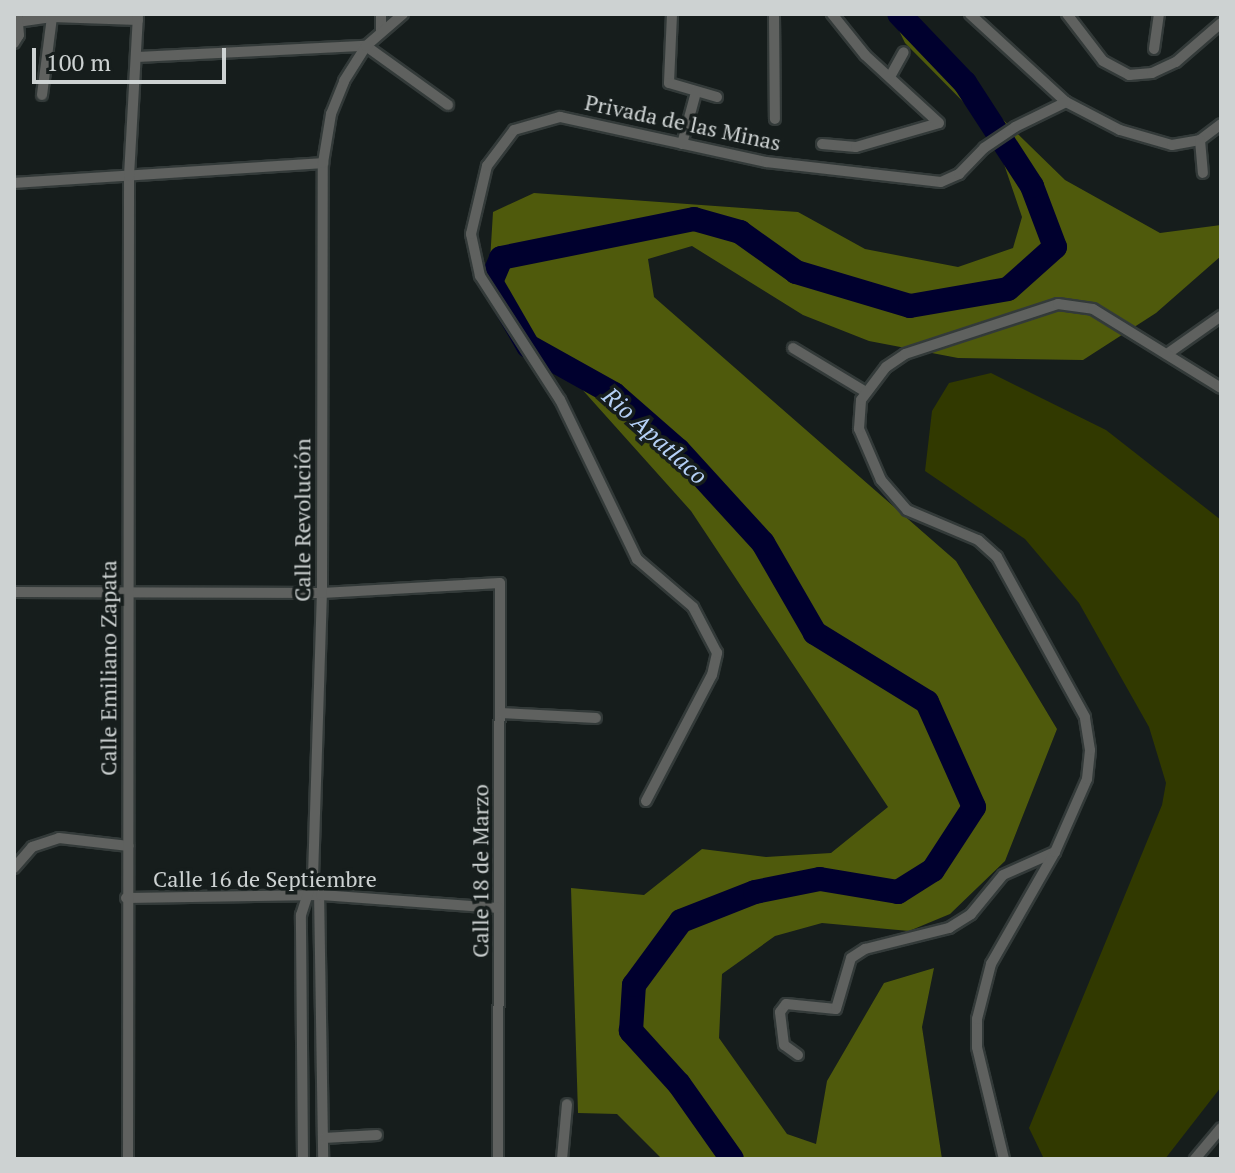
<!DOCTYPE html>
<html>
<head>
<meta charset="utf-8">
<style>
	body { margin:0 }
	#map { position:relative; width:1235px; height:1173px; overflow:hidden; background:#161d1c; font-family:"PT Serif",serif }
	div>[style] { position:absolute }
	[style*='--x'] { left:calc(var(--x)*1px); top:calc(var(--y)*1px); width:calc(var(--w)*1px); rotate:calc(var(--a)*1deg) }
	.green>* { inset:0; background:#313900 }
	.forest>* { inset:0; background:#4f5a0c }
	.river>* { height:24px; margin:-12px; padding:0 12px; transform-origin:12px; border-radius:12px; background:#00002e }
	.roads { filter:drop-shadow(2px 0 #333a39) drop-shadow(-2px 0 #333a39) drop-shadow(0 2px #333a39) drop-shadow(0 -2px #333a39) }
	.street>* { height:10px; margin:-5px; padding:0 5px; transform-origin:5px; border-radius:5px; background:#5f615f }
	span { translate:-50% -50%; white-space:nowrap; text-align:center; line-height:1.15; -webkit-text-stroke:7px #161d1c; paint-order:stroke }
	.street-label { font-size:22px; color:#cdd2d2 }
	.water-label { font-size:24px; color:#b5d0f6; font-style:italic }
	.frame { position:absolute; inset:0; border:16px solid #cdd2d2; pointer-events:none }
	.scale { position:absolute; left:32px; top:48px; width:194px; height:36px; box-sizing:border-box; border:4px solid #cdd2d2; border-top:0; padding-left:10px; font-size:24px; line-height:28px; white-space:nowrap; color:#cdd2d2; -webkit-text-stroke:6px #161d1c; paint-order:stroke }
</style>
</head>
<body>
<div id="map">
	<div class="green">
		<i style="clip-path:polygon(991px 373px,1106px 430px,1221px 520px,1221px 1087px,1165px 1159px,1044px 1159px,1029px 1128px,1162px 805px,1166px 783px,1149px 727px,1079px 603px,1025px 539px,925px 471px,932px 411px,949px 383px)"></i>
	</div>
	<div class="forest">
		<i style="clip-path:polygon(891px 14px,911px 14px,990px 107px,1065px 180px,1160px 233px,1221px 225px,1221px 256px,1156px 313px,1083px 360px,958px 358px,869px 341px,803px 315px,692px 246px,648px 259px,654px 297px,956px 561px,1057px 729px,1005px 861px,950px 914px,909px 931px,822px 923px,775px 936px,722px 974px,719px 1038px,787px 1134px,816px 1144px,827px 1081px,884px 983px,934px 968px,922px 1027px,942px 1159px,662px 1159px,617px 1114px,578px 1113px,571px 888px,644px 895px,702px 849px,766px 857px,831px 853px,888px 807px,691px 511px,528px 329px,490px 261px,493px 212px,534px 193px,798px 212px,865px 249px,958px 267px,1013px 248px,1022px 217px,993px 132px,905px 43px)"></i>
	</div>
	<div class="river">
		<i style="--x:732;--y:1159;--w:92;--a:-125.2"></i>
		<i style="--x:679;--y:1084;--w:72;--a:-132.2"></i>
		<i style="--x:631;--y:1031;--w:46;--a:-86.3"></i>
		<i style="--x:634;--y:985;--w:79;--a:-53.7"></i>
		<i style="--x:681;--y:921;--w:79;--a:-21.4"></i>
		<i style="--x:755;--y:892;--w:66;--a:-11.3"></i>
		<i style="--x:820;--y:879;--w:79;--a:9.5"></i>
		<i style="--x:898;--y:892;--w:41;--a:-32.2"></i>
		<i style="--x:933;--y:870;--w:75;--a:-56.9"></i>
		<i style="--x:974;--y:807;--w:115;--a:-114.1"></i>
		<i style="--x:927;--y:702;--w:132;--a:-148.4"></i>
		<i style="--x:815;--y:633;--w:104;--a:-120"></i>
		<i style="--x:763;--y:543;--w:126;--a:-132.4"></i>
		<i style="--x:678;--y:450;--w:85;--a:-138.8"></i>
		<i style="--x:614;--y:394;--w:98;--a:-150.8"></i>
		<i style="--x:528;--y:346;--w:74;--a:-120"></i>
		<i style="--x:491;--y:282;--w:26;--a:-67"></i>
		<i style="--x:501;--y:258;--w:197;--a:-11.4"></i>
		<i style="--x:694;--y:219;--w:48;--a:15.8"></i>
		<i style="--x:740;--y:232;--w:69;--a:35.5"></i>
		<i style="--x:796;--y:272;--w:119;--a:16.6"></i>
		<i style="--x:910;--y:306;--w:99;--a:-9.8"></i>
		<i style="--x:1008;--y:289;--w:63;--a:-41.8"></i>
		<i style="--x:1055;--y:247;--w:65;--a:-110.7"></i>
		<i style="--x:1032;--y:186;--w:123;--a:-123"></i>
		<i style="--x:965;--y:83;--w:95;--a:-133.7"></i>
	</div>
	<div class="roads">
		<div class="street">
			<i style="--x:672;--y:14;--w:69;--a:92.5"></i>
			<i style="--x:669;--y:83;--w:50;--a:16.3"></i>
			<i style="--x:774;--y:14;--w:105;--a:89.5"></i>
			<i style="--x:970;--y:14;--w:130;--a:42.5"></i>
			<i style="--x:1066;--y:102;--w:61;--a:27.4"></i>
			<i style="--x:1120;--y:130;--w:54;--a:16.1"></i>
			<i style="--x:1172;--y:145;--w:28;--a:-10"></i>
			<i style="--x:1200;--y:140;--w:26;--a:-37"></i>
			<i style="--x:1067;--y:14;--w:59;--a:52.5"></i>
			<i style="--x:1103;--y:61;--w:30;--a:28"></i>
			<i style="--x:1129;--y:75;--w:23;--a:-5"></i>
			<i style="--x:1152;--y:73;--w:26;--a:-25"></i>
			<i style="--x:1176;--y:62;--w:60;--a:-40.9"></i>
			<i style="--x:17;--y:22;--w:35;--a:-8"></i>
			<i style="--x:52;--y:17;--w:86;--a:2"></i>
			<i style="--x:381;--y:32;--w:18;--a:-90"></i>
			<i style="--x:14;--y:43;--w:9;--a:-58"></i>
			<i style="--x:19;--y:35;--w:21;--a:-95"></i>
			<i style="--x:1154;--y:49;--w:35;--a:-82"></i>
			<i style="--x:137;--y:57;--w:229;--a:-2.8"></i>
			<i style="--x:366;--y:46;--w:101;--a:35.7"></i>
			<i style="--x:891;--y:75;--w:26;--a:-61"></i>
			<i style="--x:42;--y:95;--w:79;--a:-82.7"></i>
			<i style="--x:1200;--y:140;--w:33;--a:85"></i>
			<i style="--x:682;--y:144;--w:54;--a:-74.9"></i>
			<i style="--x:822;--y:144;--w:34;--a:5"></i>
			<i style="--x:856;--y:147;--w:86;--a:-16.1"></i>
			<i style="--x:939;--y:123;--w:100;--a:-137.4"></i>
			<i style="--x:865;--y:55;--w:53;--a:-128.8"></i>
			<i style="--x:14;--y:183;--w:310;--a:-3.7"></i>
			<i style="--x:793;--y:348;--w:85;--a:31.1"></i>
			<i style="--x:1167;--y:354;--w:66;--a:-35.1"></i>
			<i style="--x:14;--y:592;--w:308;--a:0.2"></i>
			<i style="--x:322;--y:593;--w:178;--a:-3.2"></i>
			<i style="--x:500;--y:583;--w:576;--a:90.2"></i>
			<i style="--x:501;--y:713;--w:95;--a:3"></i>
			<i style="--x:646;--y:801;--w:142;--a:-62.4"></i>
			<i style="--x:712;--y:675;--w:23;--a:-77"></i>
			<i style="--x:717;--y:653;--w:52;--a:-117.6"></i>
			<i style="--x:693;--y:607;--w:74;--a:-139.4"></i>
			<i style="--x:637;--y:559;--w:177;--a:-115.8"></i>
			<i style="--x:560;--y:400;--w:148;--a:-122.8"></i>
			<i style="--x:480;--y:276;--w:43;--a:-102.1"></i>
			<i style="--x:471;--y:234;--w:70;--a:-76.8"></i>
			<i style="--x:487;--y:166;--w:45;--a:-53.1"></i>
			<i style="--x:514;--y:130;--w:48;--a:-15.8"></i>
			<i style="--x:560;--y:117;--w:211;--a:12.3"></i>
			<i style="--x:766;--y:162;--w:176;--a:6.5"></i>
			<i style="--x:941;--y:182;--w:20;--a:-24"></i>
			<i style="--x:959;--y:174;--w:36;--a:-46"></i>
			<i style="--x:984;--y:148;--w:37;--a:-34"></i>
			<i style="--x:1015;--y:127;--w:57;--a:-26.1"></i>
			<i style="--x:14;--y:868;--w:28;--a:-49"></i>
			<i style="--x:32;--y:847;--w:28;--a:-18"></i>
			<i style="--x:59;--y:838;--w:70;--a:6.5"></i>
			<i style="--x:319;--y:890;--w:269;--a:89.1"></i>
			<i style="--x:126;--y:898;--w:195;--a:-0.9"></i>
			<i style="--x:321;--y:895;--w:178;--a:4.2"></i>
			<i style="--x:798;--y:1055;--w:17;--a:-144"></i>
			<i style="--x:784;--y:1045;--w:33;--a:-97"></i>
			<i style="--x:780;--y:1012;--w:10;--a:-53"></i>
			<i style="--x:786;--y:1004;--w:50;--a:5.7"></i>
			<i style="--x:836;--y:1009;--w:53;--a:-73.6"></i>
			<i style="--x:851;--y:958;--w:17;--a:-33"></i>
			<i style="--x:865;--y:949;--w:87;--a:-14"></i>
			<i style="--x:949;--y:928;--w:26;--a:-32"></i>
			<i style="--x:971;--y:914;--w:50;--a:-50.6"></i>
			<i style="--x:1003;--y:875;--w:57;--a:-23.9"></i>
			<i style="--x:324;--y:1138;--w:53;--a:-3.2"></i>
			<i style="--x:128;--y:1159;--w:983;--a:-89.94"></i>
			<i style="--x:129;--y:176;--w:162;--a:-86.8"></i>
			<i style="--x:303;--y:1159;--w:244;--a:-90.5"></i>
			<i style="--x:301;--y:915;--w:40;--a:-72"></i>
			<i style="--x:313;--y:877;--w:284;--a:-88.2"></i>
			<i style="--x:322;--y:593;--w:430;--a:-89.9"></i>
			<i style="--x:323;--y:163;--w:50;--a:-80.7"></i>
			<i style="--x:331;--y:114;--w:35;--a:-68"></i>
			<i style="--x:344;--y:81;--w:41;--a:-57.8"></i>
			<i style="--x:366;--y:46;--w:49;--a:-40.9"></i>
			<i style="--x:562;--y:1159;--w:55;--a:-84.8"></i>
			<i style="--x:1004;--y:1159;--w:115;--a:-103.6"></i>
			<i style="--x:977;--y:1047;--w:28;--a:-90"></i>
			<i style="--x:977;--y:1019;--w:57;--a:-75.7"></i>
			<i style="--x:991;--y:964;--w:129;--a:-60.3"></i>
			<i style="--x:1055;--y:852;--w:80;--a:-66.3"></i>
			<i style="--x:1087;--y:779;--w:29;--a:-84"></i>
			<i style="--x:1090;--y:750;--w:33;--a:-99"></i>
			<i style="--x:1085;--y:717;--w:183;--a:-118.8"></i>
			<i style="--x:997;--y:557;--w:25;--a:-138"></i>
			<i style="--x:978;--y:540;--w:77;--a:-157.1"></i>
			<i style="--x:907;--y:510;--w:40;--a:-131"></i>
			<i style="--x:881;--y:480;--w:56;--a:-113.3"></i>
			<i style="--x:859;--y:429;--w:29;--a:-86"></i>
			<i style="--x:861;--y:400;--w:41;--a:-52.9"></i>
			<i style="--x:886;--y:367;--w:23;--a:-34"></i>
			<i style="--x:905;--y:354;--w:161;--a:-18.1"></i>
			<i style="--x:1058;--y:304;--w:35;--a:8"></i>
			<i style="--x:1093;--y:309;--w:150;--a:31.7"></i>
			<i style="--x:1195;--y:1159;--w:40;--a:-50"></i>
		</div>
	</div>
	<div class="street-label">
		<span style="left:683px;top:122px;rotate:12deg">Privada de las Minas</span>
		<span style="left:302px;top:520px;rotate:-90deg">Calle Revolución</span>
		<span style="left:108px;top:668px;rotate:-90deg">Calle Emiliano Zapata</span>
		<span style="left:480px;top:871px;rotate:-90deg">Calle 18 de Marzo</span>
		<span style="left:265px;top:879px">Calle 16 de Septiembre</span>
	</div>
	<div class="water-label">
		<span style="left:655px;top:436px;rotate:42deg">Rio Apatlaco</span>
	</div>
	<div class="frame"></div>
	<div class="scale">100 m</div>
</div>
</body>
</html>
